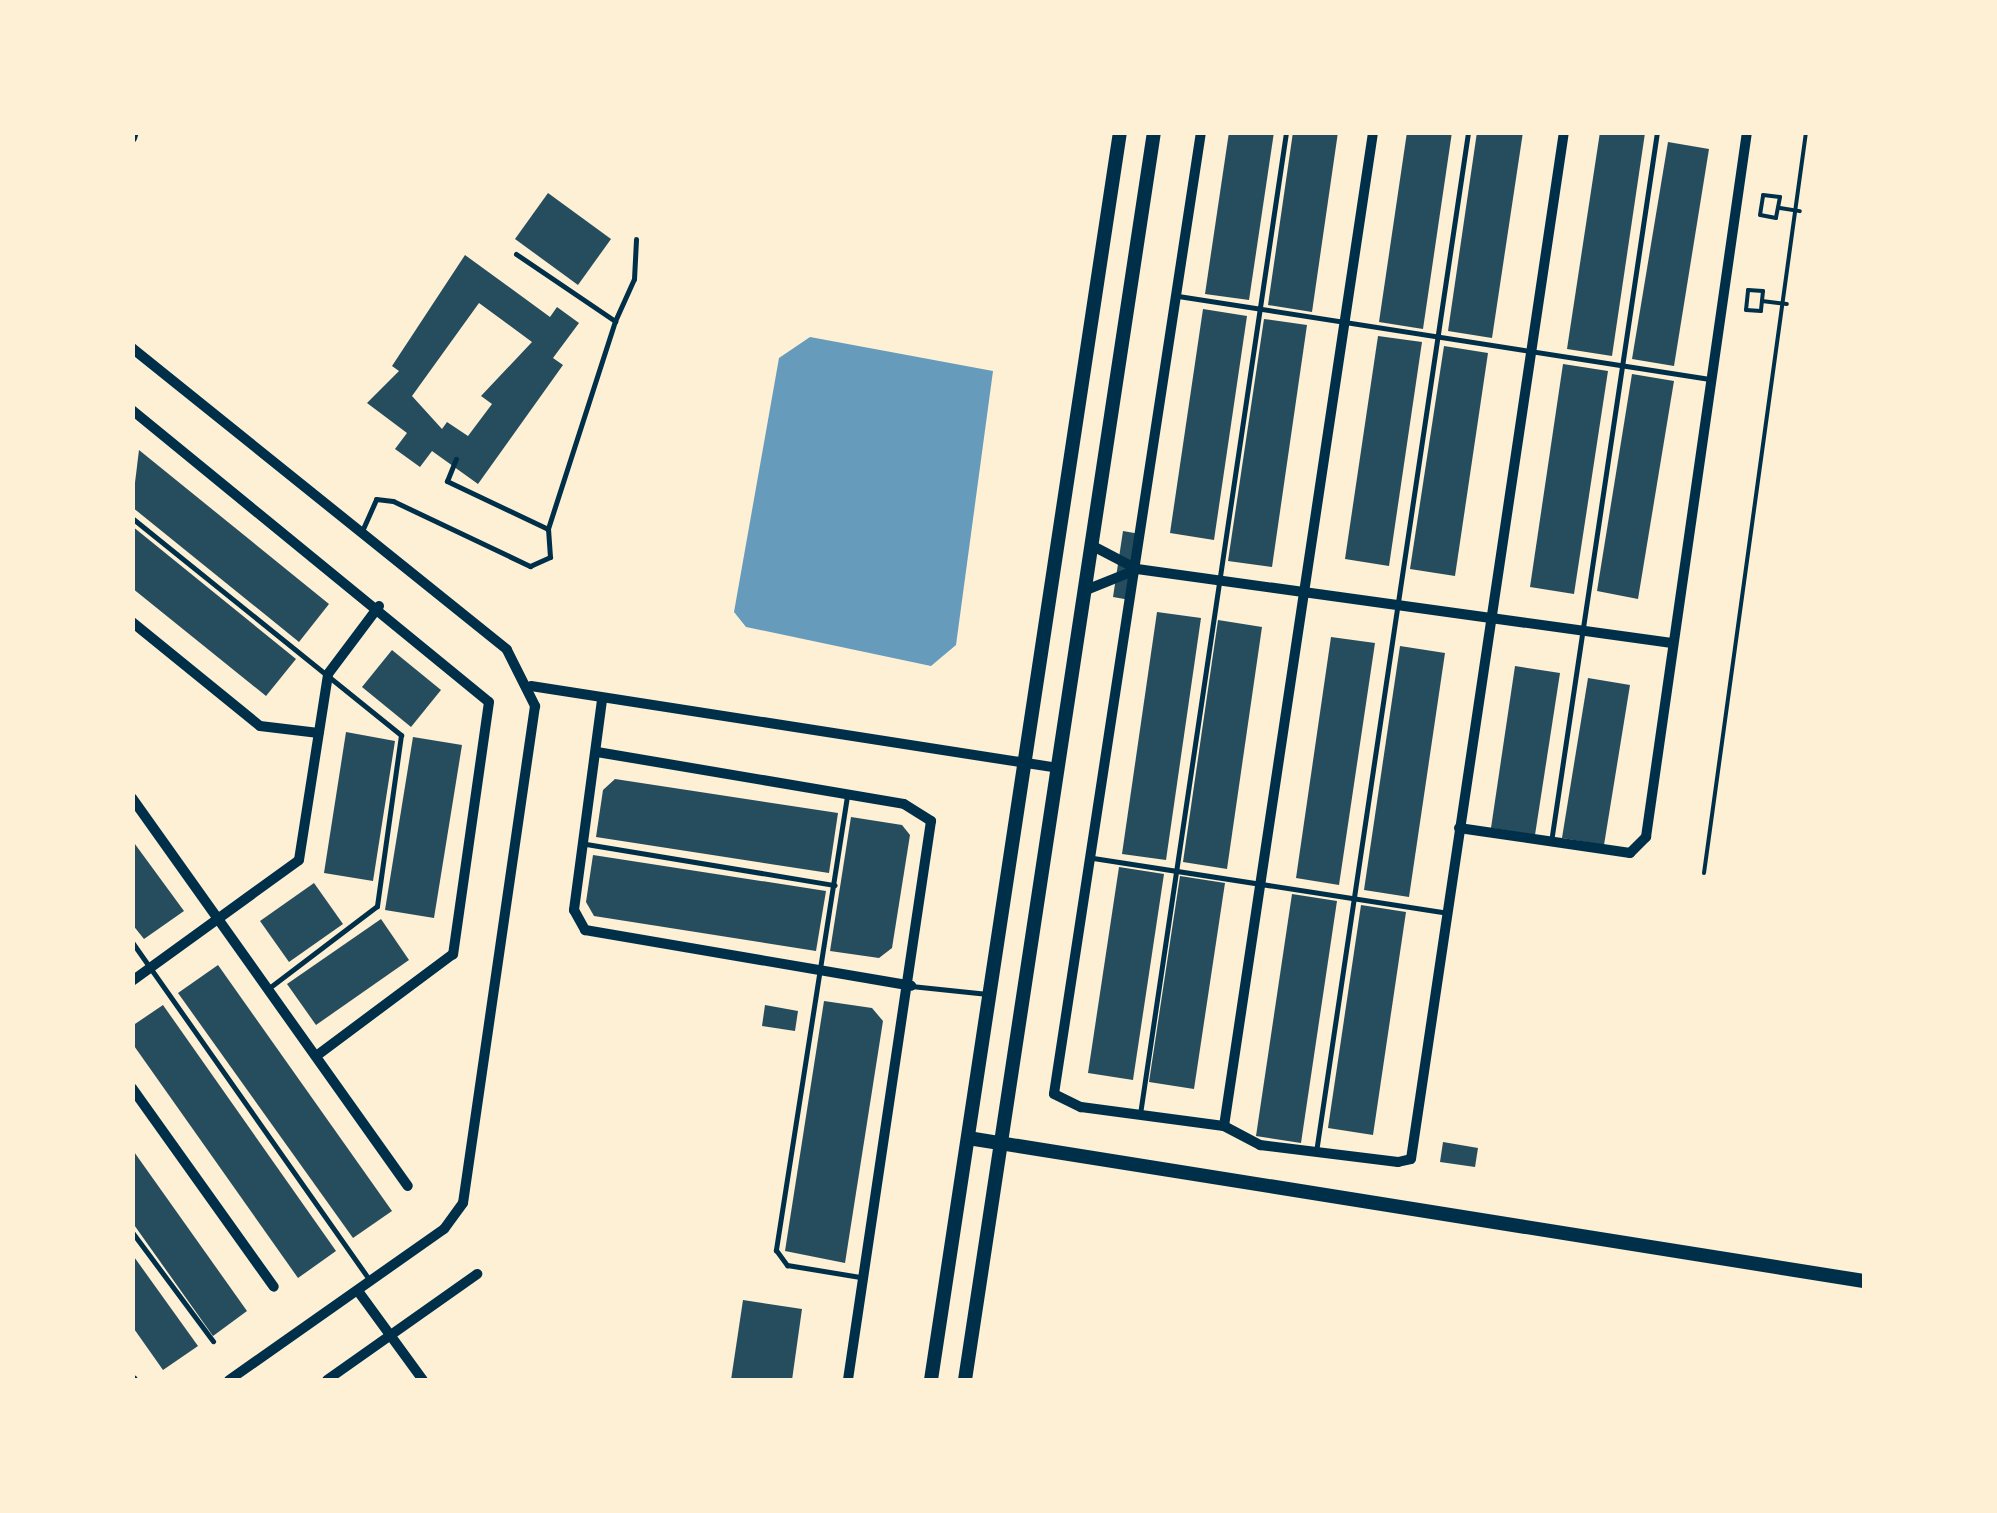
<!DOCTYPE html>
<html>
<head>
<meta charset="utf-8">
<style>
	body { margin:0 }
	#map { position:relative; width:1997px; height:1513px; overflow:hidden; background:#fdf0d5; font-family:"Varela Round",sans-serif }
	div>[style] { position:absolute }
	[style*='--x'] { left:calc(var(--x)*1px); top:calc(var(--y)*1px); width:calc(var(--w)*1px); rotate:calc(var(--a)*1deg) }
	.water>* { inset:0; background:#669bbc }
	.building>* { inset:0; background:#264d5e }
	.path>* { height:4px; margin:-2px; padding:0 2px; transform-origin:2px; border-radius:2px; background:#003049 }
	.service>* { height:5px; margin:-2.5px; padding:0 2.5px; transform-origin:2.5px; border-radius:2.5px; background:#003049 }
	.minor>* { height:10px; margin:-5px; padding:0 5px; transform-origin:5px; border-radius:5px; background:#003049 }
	.tertiary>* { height:14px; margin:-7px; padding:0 7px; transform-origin:7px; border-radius:7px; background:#003049 }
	span { translate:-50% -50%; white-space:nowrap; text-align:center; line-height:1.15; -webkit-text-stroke:8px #fdf0d5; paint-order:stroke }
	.frame { position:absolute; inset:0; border:135px solid #fdf0d5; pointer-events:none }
</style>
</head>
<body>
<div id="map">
	<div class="water">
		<i style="clip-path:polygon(810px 337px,993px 371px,956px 645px,931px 666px,746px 627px,734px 612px,779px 358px)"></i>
	</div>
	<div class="building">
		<i style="clip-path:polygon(1229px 132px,1274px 132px,1249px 300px,1205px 294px)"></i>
		<i style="clip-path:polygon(1293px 132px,1338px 132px,1312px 312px,1268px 305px)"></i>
		<i style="clip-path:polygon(1407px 132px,1452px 132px,1423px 329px,1379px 322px)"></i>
		<i style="clip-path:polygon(1477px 132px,1523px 132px,1492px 338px,1448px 331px)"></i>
		<i style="clip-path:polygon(1600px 132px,1645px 133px,1612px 356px,1567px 349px)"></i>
		<i style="clip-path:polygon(1668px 142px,1709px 149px,1674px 366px,1632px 359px)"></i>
		<i style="clip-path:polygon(548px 193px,611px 239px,578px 285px,515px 239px)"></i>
		<i style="clip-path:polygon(evenodd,465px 255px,550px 317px,557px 307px,579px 323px,553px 358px,563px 365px,478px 484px,432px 451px,420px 467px,395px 449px,407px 433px,367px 403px,399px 371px,392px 366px,465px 255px,479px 303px,532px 342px,481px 396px,492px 404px,468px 436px,447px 422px,442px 429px,412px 396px,479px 303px)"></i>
		<i style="clip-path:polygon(1203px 309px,1247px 316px,1214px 540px,1170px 533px)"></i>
		<i style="clip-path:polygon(1264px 319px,1307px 325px,1272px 567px,1228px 561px)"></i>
		<i style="clip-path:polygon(1378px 336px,1422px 342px,1389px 566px,1345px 559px)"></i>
		<i style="clip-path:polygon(1444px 346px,1488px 353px,1455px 576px,1410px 569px)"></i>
		<i style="clip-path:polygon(1563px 364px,1608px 371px,1574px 594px,1530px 587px)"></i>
		<i style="clip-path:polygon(1632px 374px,1674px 381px,1638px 599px,1597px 591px)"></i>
		<i style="clip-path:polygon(139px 450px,329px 604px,299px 642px,132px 507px)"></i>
		<i style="clip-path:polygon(132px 526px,296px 659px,266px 696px,132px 588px)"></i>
		<i style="clip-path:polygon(1123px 531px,1140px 534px,1130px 600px,1113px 597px)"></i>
		<i style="clip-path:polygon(1157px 612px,1201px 618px,1166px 860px,1122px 854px)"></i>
		<i style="clip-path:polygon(1218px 620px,1262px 627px,1227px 869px,1183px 862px)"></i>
		<i style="clip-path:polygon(1331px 637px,1375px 643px,1339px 885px,1296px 878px)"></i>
		<i style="clip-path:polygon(1400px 646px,1445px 653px,1409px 897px,1364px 890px)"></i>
		<i style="clip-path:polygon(392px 650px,441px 690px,411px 727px,362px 687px)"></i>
		<i style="clip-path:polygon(1515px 666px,1560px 673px,1535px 835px,1491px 828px)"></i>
		<i style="clip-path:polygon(1588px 678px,1630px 685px,1604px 845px,1562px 838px)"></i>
		<i style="clip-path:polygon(346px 732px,395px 741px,373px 881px,324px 873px)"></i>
		<i style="clip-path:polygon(413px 737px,462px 745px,434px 918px,385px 910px)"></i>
		<i style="clip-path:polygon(615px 779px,838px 813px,829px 873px,596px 837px,603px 790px)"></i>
		<i style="clip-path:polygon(851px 817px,902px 825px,910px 835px,892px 948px,879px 958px,830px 951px)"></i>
		<i style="clip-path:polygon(132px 840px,184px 911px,144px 939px,132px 924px)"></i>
		<i style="clip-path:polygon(593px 855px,826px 891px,816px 951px,594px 916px,586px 902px)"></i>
		<i style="clip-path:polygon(1119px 867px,1164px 874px,1133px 1080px,1088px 1073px)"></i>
		<i style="clip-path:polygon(1180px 876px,1225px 883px,1194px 1089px,1149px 1082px)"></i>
		<i style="clip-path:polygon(314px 883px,343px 924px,289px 962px,260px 921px)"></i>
		<i style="clip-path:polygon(1292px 894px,1337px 901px,1301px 1143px,1256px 1136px)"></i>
		<i style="clip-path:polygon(1361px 905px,1406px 912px,1373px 1135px,1328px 1128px)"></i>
		<i style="clip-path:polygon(381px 919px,409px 960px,316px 1025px,287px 984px)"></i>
		<i style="clip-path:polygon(218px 965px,392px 1211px,353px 1238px,178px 993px)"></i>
		<i style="clip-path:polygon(824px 1001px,872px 1008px,883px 1021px,845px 1263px,785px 1251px)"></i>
		<i style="clip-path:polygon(163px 1005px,336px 1251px,298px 1278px,132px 1043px,132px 1026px)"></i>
		<i style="clip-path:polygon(765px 1005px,798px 1011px,795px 1031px,762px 1026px)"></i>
		<i style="clip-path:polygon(1443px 1142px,1478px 1148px,1475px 1167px,1440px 1162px)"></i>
		<i style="clip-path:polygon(132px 1149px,247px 1311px,213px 1336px,132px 1222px)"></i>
		<i style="clip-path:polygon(132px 1254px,198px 1346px,163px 1370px,132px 1326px)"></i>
		<i style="clip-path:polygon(743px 1300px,802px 1309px,792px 1380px,731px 1380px)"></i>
	</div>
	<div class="path">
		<i style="--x:1763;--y:195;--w:17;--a:7"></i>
		<i style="--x:1780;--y:197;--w:21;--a:101"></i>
		<i style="--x:1776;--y:218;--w:16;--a:-169"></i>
		<i style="--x:1760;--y:215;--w:20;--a:-81"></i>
		<i style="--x:1780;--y:208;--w:20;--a:9"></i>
		<i style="--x:1748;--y:290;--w:15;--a:4"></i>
		<i style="--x:1763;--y:291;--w:20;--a:96"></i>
		<i style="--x:1761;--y:311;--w:15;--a:-176"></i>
		<i style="--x:1746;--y:310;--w:20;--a:-84"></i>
		<i style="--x:1762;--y:301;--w:25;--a:7"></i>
		<i style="--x:1704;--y:873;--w:748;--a:-82.16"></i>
	</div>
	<div class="service">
		<i style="--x:516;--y:254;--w:120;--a:34.1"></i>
		<i style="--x:615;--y:321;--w:219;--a:107.9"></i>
		<i style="--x:1178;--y:296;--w:538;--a:8.87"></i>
		<i style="--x:615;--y:321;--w:46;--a:-65.7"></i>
		<i style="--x:634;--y:279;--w:40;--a:-87.1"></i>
		<i style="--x:132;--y:518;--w:346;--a:38.9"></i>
		<i style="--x:401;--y:735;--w:173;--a:98"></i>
		<i style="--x:377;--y:906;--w:136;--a:142.8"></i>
		<i style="--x:362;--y:531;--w:35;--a:-66"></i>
		<i style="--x:376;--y:499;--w:17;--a:7"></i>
		<i style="--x:393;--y:501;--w:152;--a:25.4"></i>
		<i style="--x:530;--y:566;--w:22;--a:-24"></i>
		<i style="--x:550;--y:557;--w:28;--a:-94"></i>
		<i style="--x:548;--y:529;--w:112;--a:-154.6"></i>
		<i style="--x:447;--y:481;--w:24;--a:-68"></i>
		<i style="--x:847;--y:796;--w:460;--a:98.9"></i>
		<i style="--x:776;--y:1250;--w:19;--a:54"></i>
		<i style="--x:787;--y:1265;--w:74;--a:9.3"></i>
		<i style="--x:1551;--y:842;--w:718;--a:-81.51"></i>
		<i style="--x:586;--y:844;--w:252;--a:9.4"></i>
		<i style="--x:1093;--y:858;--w:358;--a:8.8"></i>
		<i style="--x:132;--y:942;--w:412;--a:54.9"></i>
		<i style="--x:911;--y:986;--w:77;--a:5.9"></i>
		<i style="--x:1140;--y:1114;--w:993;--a:-81.54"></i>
		<i style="--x:1316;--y:1152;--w:1031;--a:-81.52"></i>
		<i style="--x:132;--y:1232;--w:136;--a:53.4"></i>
	</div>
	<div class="minor">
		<i style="--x:1201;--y:132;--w:973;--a:98.69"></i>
		<i style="--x:1054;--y:1094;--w:30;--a:26"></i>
		<i style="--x:1081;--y:1107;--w:144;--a:7.6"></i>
		<i style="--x:1224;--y:1126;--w:41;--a:27.8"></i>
		<i style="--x:1260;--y:1145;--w:139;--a:7"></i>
		<i style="--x:1398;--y:1162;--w:13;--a:-13"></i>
		<i style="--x:1411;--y:1159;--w:1038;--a:-81.53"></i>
		<i style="--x:132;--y:138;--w:6;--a:-72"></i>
		<i style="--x:132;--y:348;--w:481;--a:38.8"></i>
		<i style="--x:507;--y:650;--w:63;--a:63.4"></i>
		<i style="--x:535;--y:706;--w:502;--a:98.24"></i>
		<i style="--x:463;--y:1203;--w:32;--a:126"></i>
		<i style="--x:444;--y:1229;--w:263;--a:144.9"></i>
		<i style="--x:132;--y:410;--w:461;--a:39.3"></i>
		<i style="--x:489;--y:702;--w:255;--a:98.1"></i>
		<i style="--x:453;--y:954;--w:171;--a:143.3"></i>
		<i style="--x:1091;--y:545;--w:52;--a:27.6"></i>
		<i style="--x:1137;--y:569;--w:540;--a:7.88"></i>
		<i style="--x:1086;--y:590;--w:54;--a:-21.8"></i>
		<i style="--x:132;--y:622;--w:165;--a:39.1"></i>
		<i style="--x:260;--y:726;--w:59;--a:6.8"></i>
		<i style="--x:531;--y:686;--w:533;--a:8.84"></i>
		<i style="--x:602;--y:700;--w:212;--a:97.6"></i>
		<i style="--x:574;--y:910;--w:23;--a:61"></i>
		<i style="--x:585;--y:930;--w:331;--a:9.7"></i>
		<i style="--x:597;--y:752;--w:311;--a:9.6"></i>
		<i style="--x:904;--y:804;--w:32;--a:32"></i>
		<i style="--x:931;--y:821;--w:565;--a:98.45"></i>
		<i style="--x:132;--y:798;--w:476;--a:54.6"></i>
		<i style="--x:1459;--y:828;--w:173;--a:8.3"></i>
		<i style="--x:1630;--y:853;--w:23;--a:-45"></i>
		<i style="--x:1646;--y:837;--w:712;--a:-81.85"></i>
		<i style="--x:132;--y:981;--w:206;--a:-35.9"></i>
		<i style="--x:299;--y:860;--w:188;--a:-81.1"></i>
		<i style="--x:328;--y:674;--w:85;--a:-53.1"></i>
		<i style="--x:132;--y:1088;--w:244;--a:54.5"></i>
		<i style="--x:1224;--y:1126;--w:1005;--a:-81.47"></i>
		<i style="--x:358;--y:1291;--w:110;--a:53.9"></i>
		<i style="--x:132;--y:1380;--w:1;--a:0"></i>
		<i style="--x:327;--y:1380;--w:184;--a:-35.2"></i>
	</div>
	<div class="tertiary">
		<i style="--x:968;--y:1138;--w:907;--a:9.07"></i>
		<i style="--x:931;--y:1380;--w:1262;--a:-81.39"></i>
		<i style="--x:965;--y:1380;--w:1262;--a:-81.39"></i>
	</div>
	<div class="frame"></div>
</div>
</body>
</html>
